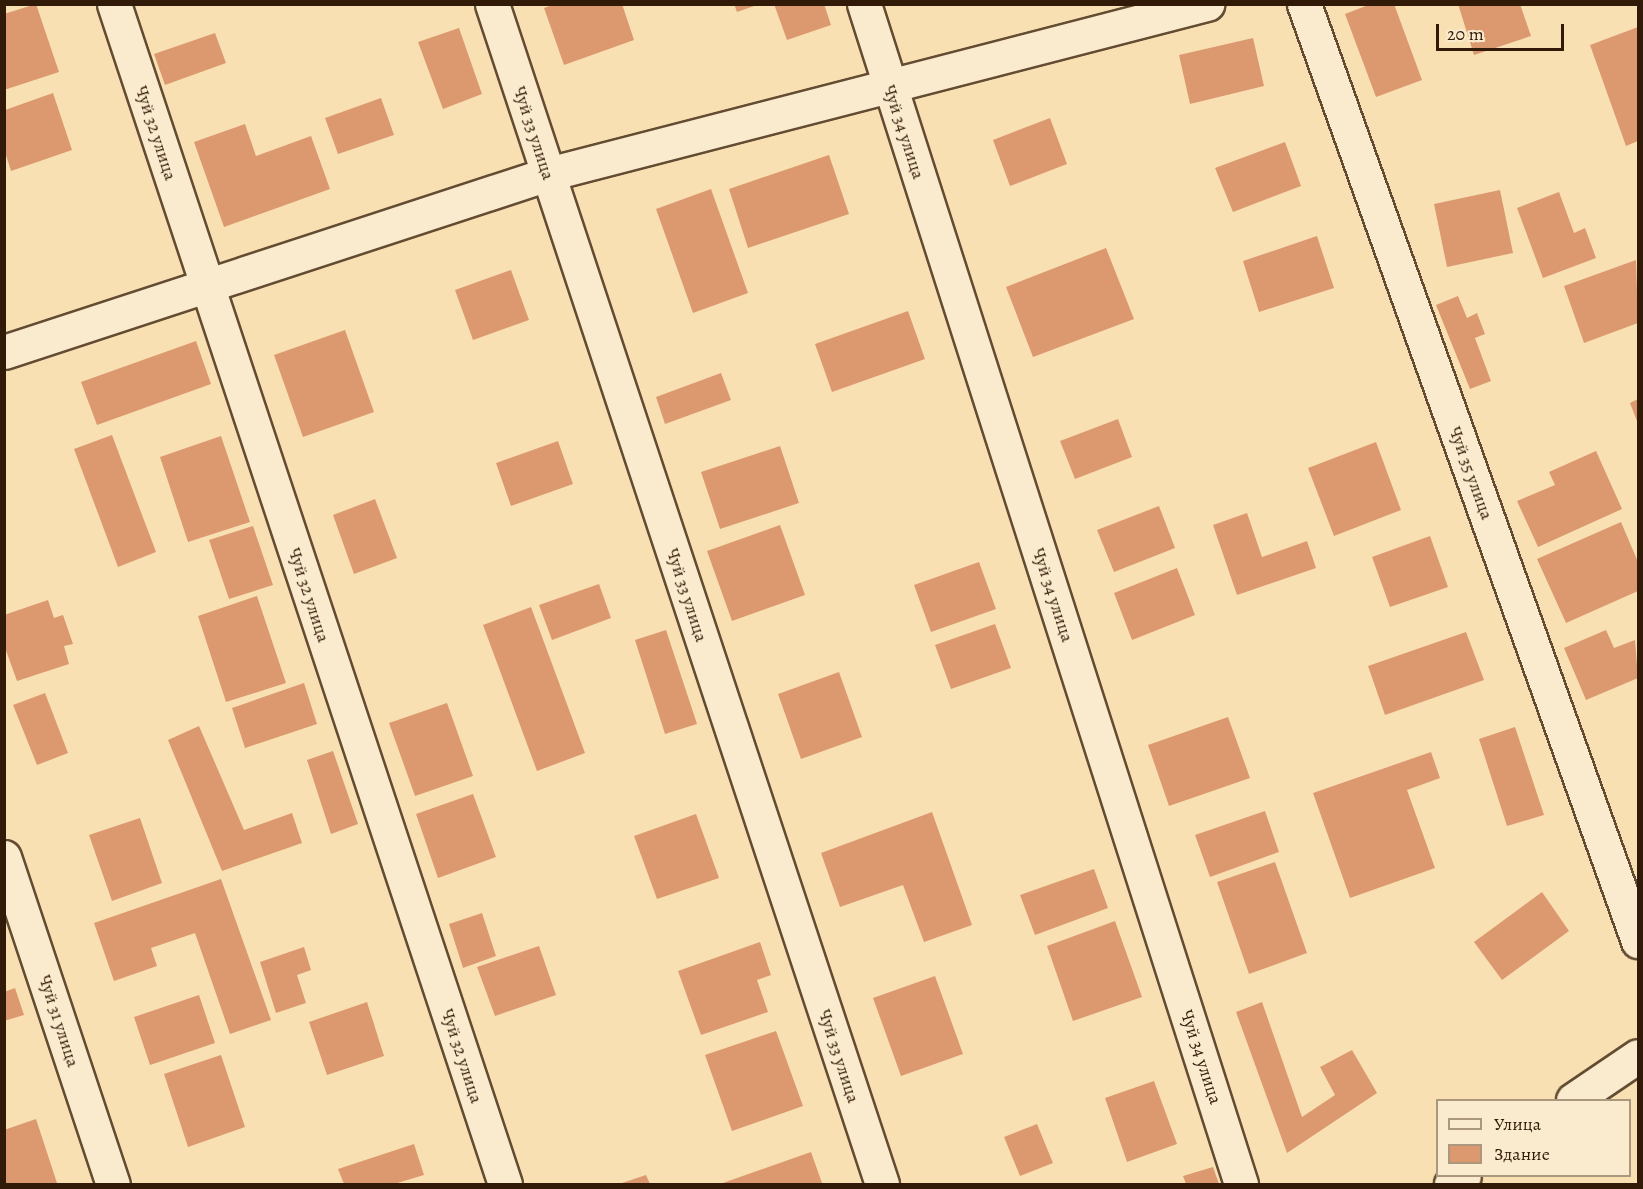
<!DOCTYPE html>
<html>
<head>
<meta charset="utf-8">
<style>
	body { margin:0 }
	#map { position:relative; width:1643px; height:1189px; overflow:hidden; background:#f9e0b3; font-family:Alegreya,serif }
	div>[style] { position:absolute }
	[style*='--x'] { left:calc(var(--x)*1px); top:calc(var(--y)*1px); width:calc(var(--w)*1px); rotate:calc(var(--a)*1deg) }
	.building>* { inset:0; background:#dc996f }
	.roads { filter:drop-shadow(2px 0 #634c32) drop-shadow(-2px 0 #634c32) drop-shadow(0 2px #634c32) drop-shadow(0 -2px #634c32) }
	.street>* { height:33px; margin:-16.5px; padding:0 16.5px; transform-origin:16.5px; border-radius:16.5px; background:#fbebce }
	.secondary>* { height:33px; margin:-16.5px; padding:0 16.5px; transform-origin:16.5px; border-radius:16.5px; background:#fbebce }
	span { translate:-50% -50%; white-space:nowrap; text-align:center; line-height:1.15; -webkit-text-stroke:4.5px #fbebce; paint-order:stroke }
	.street-label { font-size:18px; color:#311a07 }
	.frame { position:absolute; inset:0; border:6px solid #311a07; pointer-events:none }
	.legend { position:absolute; left:1436px; top:1099px; width:195px; height:78px; box-sizing:border-box; background:#fbebce; border:2px solid #aa977e; margin:0; padding:8px 10px; list-style:none; font-size:18px; color:#311a07 }
	.legend li { display:flex; align-items:center; gap:12px; height:30px }
	.legend b { width:30px; border:2px solid #aa977e }
	.scale { position:absolute; left:1436px; top:24px; width:128px; height:27px; box-sizing:border-box; border:3px solid #311a07; border-top:0; padding-left:8px; font-size:18px; line-height:21px; white-space:nowrap; color:#311a07; -webkit-text-stroke:4px #fbebce; paint-order:stroke }
</style>
</head>
<body>
<div id="map">
	<div class="building">
		<i style="clip-path:polygon(36px 4px,59px 72px,4px 90px,4px 14px)"></i>
		<i style="clip-path:polygon(555px 4px,622px 4px,634px 40px,564px 65px,544px 8px)"></i>
		<i style="clip-path:polygon(734px 4px,757px 4px,757px 5px,737px 12px)"></i>
		<i style="clip-path:polygon(774px 4px,824px 4px,831px 25px,787px 40px)"></i>
		<i style="clip-path:polygon(1371px 4px,1394px 4px,1422px 80px,1376px 97px,1345px 14px)"></i>
		<i style="clip-path:polygon(1458px 4px,1520px 4px,1531px 36px,1474px 55px)"></i>
		<i style="clip-path:polygon(1638px 27px,1638px 141px,1626px 146px,1590px 45px)"></i>
		<i style="clip-path:polygon(459px 28px,482px 94px,443px 109px,418px 42px)"></i>
		<i style="clip-path:polygon(215px 33px,226px 63px,165px 85px,154px 54px)"></i>
		<i style="clip-path:polygon(1253px 38px,1264px 86px,1190px 104px,1179px 55px)"></i>
		<i style="clip-path:polygon(53px 93px,72px 150px,11px 171px,5px 152px,5px 110px)"></i>
		<i style="clip-path:polygon(381px 98px,394px 135px,338px 154px,325px 118px)"></i>
		<i style="clip-path:polygon(1050px 118px,1067px 164px,1010px 186px,993px 140px)"></i>
		<i style="clip-path:polygon(245px 124px,256px 156px,311px 136px,330px 189px,224px 227px,194px 142px)"></i>
		<i style="clip-path:polygon(1285px 142px,1301px 186px,1233px 212px,1215px 168px)"></i>
		<i style="clip-path:polygon(829px 155px,849px 214px,748px 248px,729px 189px)"></i>
		<i style="clip-path:polygon(711px 189px,748px 293px,693px 313px,656px 209px)"></i>
		<i style="clip-path:polygon(1500px 190px,1513px 253px,1447px 267px,1434px 204px)"></i>
		<i style="clip-path:polygon(1559px 192px,1574px 233px,1585px 228px,1596px 258px,1543px 278px,1517px 208px)"></i>
		<i style="clip-path:polygon(1317px 236px,1334px 288px,1259px 312px,1243px 261px)"></i>
		<i style="clip-path:polygon(1106px 248px,1134px 319px,1033px 357px,1006px 287px)"></i>
		<i style="clip-path:polygon(1636px 260px,1638px 323px,1584px 343px,1564px 286px)"></i>
		<i style="clip-path:polygon(511px 270px,529px 320px,473px 340px,455px 290px)"></i>
		<i style="clip-path:polygon(1458px 296px,1467px 318px,1477px 313px,1485px 334px,1475px 338px,1491px 381px,1470px 389px,1436px 305px)"></i>
		<i style="clip-path:polygon(908px 311px,925px 359px,832px 392px,815px 344px)"></i>
		<i style="clip-path:polygon(345px 330px,374px 412px,303px 437px,274px 355px)"></i>
		<i style="clip-path:polygon(196px 341px,211px 384px,97px 425px,81px 382px)"></i>
		<i style="clip-path:polygon(721px 373px,731px 400px,665px 424px,656px 397px)"></i>
		<i style="clip-path:polygon(1638px 399px,1638px 424px,1630px 403px)"></i>
		<i style="clip-path:polygon(1118px 419px,1132px 457px,1075px 479px,1060px 441px)"></i>
		<i style="clip-path:polygon(112px 435px,156px 552px,118px 567px,74px 449px)"></i>
		<i style="clip-path:polygon(221px 436px,250px 522px,188px 542px,160px 457px)"></i>
		<i style="clip-path:polygon(558px 441px,573px 484px,511px 506px,496px 463px)"></i>
		<i style="clip-path:polygon(1376px 442px,1401px 510px,1334px 536px,1308px 468px)"></i>
		<i style="clip-path:polygon(780px 446px,799px 503px,720px 529px,701px 472px)"></i>
		<i style="clip-path:polygon(1596px 451px,1622px 509px,1538px 547px,1517px 501px,1555px 485px,1549px 472px)"></i>
		<i style="clip-path:polygon(375px 499px,397px 558px,354px 574px,333px 515px)"></i>
		<i style="clip-path:polygon(1159px 506px,1175px 548px,1114px 572px,1097px 530px)"></i>
		<i style="clip-path:polygon(1247px 513px,1262px 557px,1307px 541px,1316px 568px,1237px 595px,1213px 525px)"></i>
		<i style="clip-path:polygon(1621px 522px,1638px 562px,1638px 591px,1566px 623px,1537px 559px)"></i>
		<i style="clip-path:polygon(780px 525px,805px 595px,732px 621px,707px 551px)"></i>
		<i style="clip-path:polygon(253px 526px,273px 585px,229px 599px,209px 540px)"></i>
		<i style="clip-path:polygon(1430px 536px,1448px 587px,1390px 607px,1372px 557px)"></i>
		<i style="clip-path:polygon(979px 562px,996px 609px,931px 632px,914px 585px)"></i>
		<i style="clip-path:polygon(1177px 568px,1195px 615px,1132px 640px,1114px 593px)"></i>
		<i style="clip-path:polygon(599px 584px,611px 618px,552px 640px,539px 605px)"></i>
		<i style="clip-path:polygon(257px 596px,286px 683px,226px 702px,198px 616px)"></i>
		<i style="clip-path:polygon(48px 600px,54px 618px,63px 615px,73px 644px,64px 646px,69px 664px,17px 681px,4px 645px,4px 615px)"></i>
		<i style="clip-path:polygon(531px 607px,585px 753px,537px 771px,483px 625px)"></i>
		<i style="clip-path:polygon(995px 624px,1011px 668px,951px 689px,935px 645px)"></i>
		<i style="clip-path:polygon(666px 630px,697px 724px,665px 734px,635px 640px)"></i>
		<i style="clip-path:polygon(1606px 630px,1614px 648px,1635px 640px,1638px 678px,1586px 700px,1564px 648px)"></i>
		<i style="clip-path:polygon(1466px 632px,1484px 680px,1385px 715px,1368px 666px)"></i>
		<i style="clip-path:polygon(839px 672px,862px 737px,801px 759px,778px 694px)"></i>
		<i style="clip-path:polygon(304px 683px,317px 724px,245px 748px,232px 708px)"></i>
		<i style="clip-path:polygon(45px 693px,68px 753px,37px 765px,13px 705px)"></i>
		<i style="clip-path:polygon(447px 703px,473px 776px,415px 796px,389px 723px)"></i>
		<i style="clip-path:polygon(1228px 717px,1250px 778px,1169px 806px,1148px 745px)"></i>
		<i style="clip-path:polygon(199px 726px,244px 830px,292px 813px,302px 843px,222px 871px,168px 740px)"></i>
		<i style="clip-path:polygon(1515px 727px,1544px 815px,1507px 826px,1479px 739px)"></i>
		<i style="clip-path:polygon(333px 751px,358px 824px,331px 834px,307px 760px)"></i>
		<i style="clip-path:polygon(1431px 752px,1440px 778px,1407px 790px,1435px 868px,1350px 898px,1313px 793px)"></i>
		<i style="clip-path:polygon(473px 794px,496px 857px,438px 878px,416px 814px)"></i>
		<i style="clip-path:polygon(1265px 811px,1279px 852px,1210px 877px,1195px 835px)"></i>
		<i style="clip-path:polygon(932px 812px,972px 925px,924px 942px,903px 885px,840px 907px,821px 853px)"></i>
		<i style="clip-path:polygon(696px 814px,719px 878px,657px 899px,634px 836px)"></i>
		<i style="clip-path:polygon(140px 818px,162px 883px,112px 901px,89px 835px)"></i>
		<i style="clip-path:polygon(1275px 862px,1307px 953px,1249px 974px,1217px 882px)"></i>
		<i style="clip-path:polygon(1094px 869px,1108px 908px,1035px 935px,1020px 895px)"></i>
		<i style="clip-path:polygon(221px 879px,271px 1020px,230px 1034px,195px 933px,151px 948px,157px 966px,114px 981px,94px 923px)"></i>
		<i style="clip-path:polygon(1542px 892px,1569px 931px,1502px 980px,1474px 942px)"></i>
		<i style="clip-path:polygon(482px 913px,496px 956px,463px 968px,449px 924px)"></i>
		<i style="clip-path:polygon(1115px 921px,1142px 997px,1073px 1021px,1047px 946px)"></i>
		<i style="clip-path:polygon(760px 942px,771px 975px,757px 980px,768px 1012px,701px 1035px,678px 971px)"></i>
		<i style="clip-path:polygon(539px 946px,556px 995px,495px 1016px,477px 967px)"></i>
		<i style="clip-path:polygon(304px 947px,311px 970px,297px 975px,306px 1003px,276px 1013px,260px 962px)"></i>
		<i style="clip-path:polygon(935px 976px,963px 1054px,901px 1076px,873px 998px)"></i>
		<i style="clip-path:polygon(15px 988px,24px 1015px,4px 1021px,4px 992px)"></i>
		<i style="clip-path:polygon(199px 995px,215px 1043px,150px 1065px,134px 1017px)"></i>
		<i style="clip-path:polygon(367px 1002px,384px 1056px,327px 1075px,309px 1022px)"></i>
		<i style="clip-path:polygon(1262px 1002px,1302px 1117px,1335px 1095px,1320px 1067px,1352px 1050px,1377px 1093px,1287px 1153px,1236px 1012px)"></i>
		<i style="clip-path:polygon(776px 1031px,803px 1106px,732px 1131px,705px 1055px)"></i>
		<i style="clip-path:polygon(221px 1055px,245px 1127px,188px 1147px,164px 1074px)"></i>
		<i style="clip-path:polygon(1154px 1081px,1177px 1144px,1127px 1162px,1105px 1098px)"></i>
		<i style="clip-path:polygon(36px 1119px,57px 1183px,4px 1184px,4px 1130px)"></i>
		<i style="clip-path:polygon(1037px 1124px,1053px 1163px,1020px 1176px,1004px 1137px)"></i>
		<i style="clip-path:polygon(414px 1144px,424px 1175px,394px 1184px,344px 1184px,338px 1169px)"></i>
		<i style="clip-path:polygon(811px 1152px,822px 1183px,720px 1184px)"></i>
		<i style="clip-path:polygon(1213px 1167px,1219px 1184px,1186px 1184px,1183px 1176px)"></i>
		<i style="clip-path:polygon(646px 1175px,650px 1184px,619px 1184px)"></i>
	</div>
	<div class="roads">
		<div class="street">
			<i style="--x:114;--y:4;--w:1243;--a:71.67"></i>
			<i style="--x:492;--y:4;--w:1243;--a:71.71"></i>
			<i style="--x:864;--y:4;--w:1239;--a:72.28"></i>
			<i style="--x:1304;--y:4;--w:995;--a:70.38"></i>
			<i style="--x:4;--y:352;--w:572;--a:-18.12"></i>
			<i style="--x:548;--y:174;--w:681;--a:-14.47"></i>
			<i style="--x:4;--y:857;--w:345;--a:71.6"></i>
		</div>
		<div class="secondary">
			<i style="--x:1573;--y:1100;--w:78;--a:-34.1"></i>
			<i style="--x:1451;--y:1184;--w:15;--a:-32"></i>
		</div>
	</div>
	<div class="street-label">
		<span style="left:904px;top:132px;rotate:72deg">Чуй 34 улица</span>
		<span style="left:156px;top:133px;rotate:72deg">Чуй 32 улица</span>
		<span style="left:534px;top:133px;rotate:72deg">Чуй 33 улица</span>
		<span style="left:1471px;top:473px;rotate:70deg">Чуй 35 улица</span>
		<span style="left:309px;top:595px;rotate:72deg">Чуй 32 улица</span>
		<span style="left:687px;top:595px;rotate:72deg">Чуй 33 улица</span>
		<span style="left:1053px;top:595px;rotate:72deg">Чуй 34 улица</span>
		<span style="left:59px;top:1021px;rotate:72deg">Чуй 31 улица</span>
		<span style="left:462px;top:1056px;rotate:72deg">Чуй 32 улица</span>
		<span style="left:839px;top:1056px;rotate:72deg">Чуй 33 улица</span>
		<span style="left:1201px;top:1057px;rotate:72deg">Чуй 34 улица</span>
	</div>
	<div class="frame"></div>
	<ul class="legend">
	<li><b style="height:8px;background:#fbebce"></b>Улица</li>
	<li><b style="height:16px;background:#dc996f"></b>Здание</li>
	</ul>
	<div class="scale">20 m</div>
</div>
</body>
</html>
